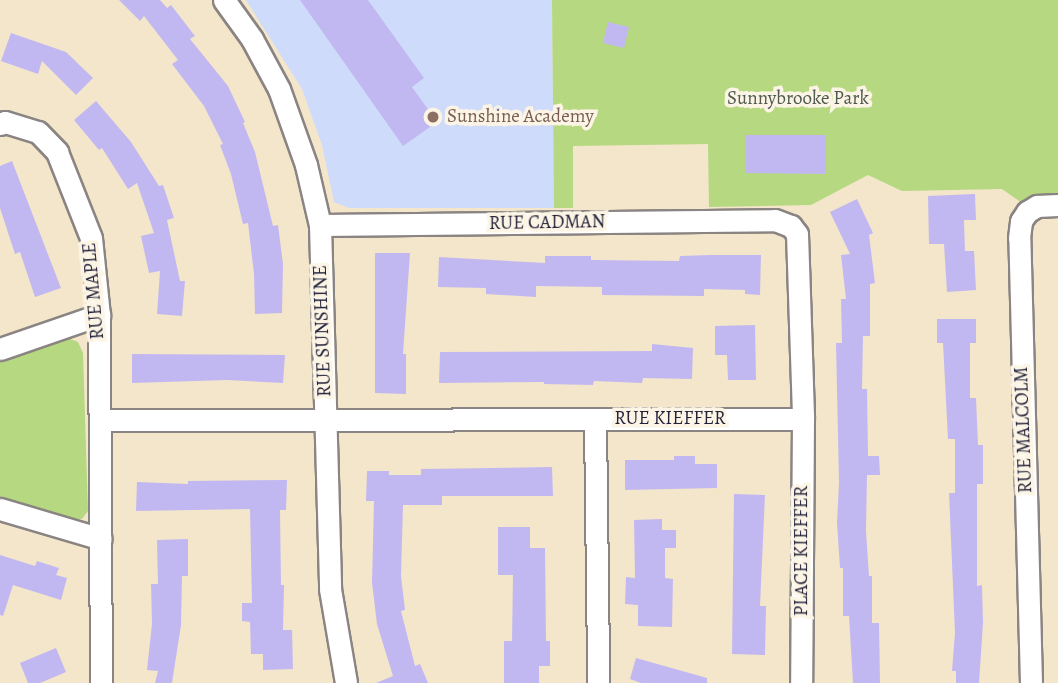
<!DOCTYPE html>
<html>
<head>
<meta charset="utf-8">
<style>
	body { margin:0 }
	#map { position:relative; width:1058px; height:683px; overflow:hidden; background:#f3e6ca; font-family:Alegreya,serif }
	div>[style] { position:absolute }
	[style*='--x'] { left:calc(var(--x)*1px); top:calc(var(--y)*1px); width:calc(var(--w)*1px); rotate:calc(var(--a)*1deg) }
	.built>* { inset:0; background:#cedbfa }
	.green>* { inset:0; background:#b5d881 }
	.building>* { inset:0; background:#c2b8f1 }
	.roads { filter:drop-shadow(2px 0 #8a8482) drop-shadow(-2px 0 #8a8482) drop-shadow(0 2px #8a8482) drop-shadow(0 -2px #8a8482) }
	.minor>* { height:21px; margin:-10.5px; padding:0 10.5px; transform-origin:10.5px; border-radius:10.5px; background:#fff }
	.dots>* { width:19px; height:19px; translate:-50% -50%; box-sizing:border-box; border:4px solid #fcf5e5; border-radius:50% }
	span { translate:-50% -50%; white-space:nowrap; text-align:center; line-height:1.15; -webkit-text-stroke:7px #fcf5e5; paint-order:stroke }
	.park-label { font-size:19px; color:#4e5950 }
	.education-label { font-size:19px; color:#785e54 }
	.left { translate:0 -50%; text-align:left }
	.street-label { font-size:19px; color:#22223b }
</style>
</head>
<body>
<div id="map">
	<div class="built">
		<i style="clip-path:polygon(246px 0,552px 0,554px 208px,349px 208px,334px 202px,322px 145px,302px 89px)"></i>
	</div>
	<div class="green">
		<i style="clip-path:polygon(552px 0,1058px 0,1058px 193px,1038px 195px,1022px 203px,1002px 189px,902px 191px,868px 175px,811px 205px,709px 207px,708px 144px,573px 146px,573px 208px,554px 208px)"></i>
		<i style="clip-path:polygon(68px 338px,78px 342px,83px 353px,88px 511px,82px 519px,70px 519px,0 500px,0 360px)"></i>
	</div>
	<div class="building">
		<i style="clip-path:polygon(119px 0,160px 0,167px 8px,171px 5px,195px 36px,190px 39px,228px 86px,245px 122px,243px 123px,255px 152px,273px 226px,278px 225px,283px 264px,282px 313px,255px 314px,254px 274px,248px 223px,243px 224px,231px 174px,220px 145px,223px 144px,204px 106px,172px 64px,178px 60px,144px 16px,140px 21px)"></i>
		<i style="clip-path:polygon(300px 0,368px 0,424px 78px,412px 87px,437px 122px,403px 146px)"></i>
		<i style="clip-path:polygon(608px 22px,629px 27px,624px 48px,603px 43px)"></i>
		<i style="clip-path:polygon(11px 33px,66px 52px,93px 78px,76px 95px,42px 61px,38px 74px,1px 61px)"></i>
		<i style="clip-path:polygon(96px 101px,131px 142px,159px 186px,163px 185px,174px 218px,167px 220px,180px 281px,185px 281px,182px 316px,157px 314px,160px 271px,149px 273px,141px 236px,154px 233px,137px 183px,128px 189px,102px 148px,99px 150px,74px 120px)"></i>
		<i style="clip-path:polygon(746px 135px,826px 135px,826px 174px,745px 173px)"></i>
		<i style="clip-path:polygon(12px 161px,61px 288px,35px 297px,20px 252px,15px 254px,0 208px,0 166px)"></i>
		<i style="clip-path:polygon(975px 194px,976px 220px,964px 220px,965px 251px,974px 251px,976px 290px,947px 292px,944px 244px,929px 244px,928px 196px)"></i>
		<i style="clip-path:polygon(857px 199px,873px 233px,869px 235px,875px 283px,870px 284px,870px 336px,863px 336px,862px 389px,867px 389px,868px 456px,879px 456px,880px 475px,867px 475px,866px 531px,869px 576px,872px 576px,872px 623px,879px 623px,880px 683px,853px 683px,849px 616px,843px 616px,843px 568px,840px 568px,837px 523px,839px 483px,836px 343px,842px 343px,841px 299px,846px 299px,841px 255px,850px 254px,830px 212px)"></i>
		<i style="clip-path:polygon(375px 253px,410px 253px,403px 354px,406px 354px,406px 394px,375px 393px)"></i>
		<i style="clip-path:polygon(711px 255px,761px 255px,760px 295px,745px 294px,745px 290px,704px 289px,704px 296px,602px 295px,602px 287px,536px 286px,536px 297px,486px 294px,486px 288px,438px 287px,439px 257px,545px 263px,545px 256px,591px 256px,591px 260px,679px 261px,680px 256px)"></i>
		<i style="clip-path:polygon(937px 319px,976px 319px,976px 343px,970px 343px,970px 398px,976px 398px,978px 445px,983px 445px,983px 484px,977px 484px,977px 586px,982px 585px,983px 623px,979px 683px,956px 683px,956px 671px,952px 671px,955px 633px,949px 493px,955px 493px,955px 439px,948px 439px,943px 343px,937px 343px)"></i>
		<i style="clip-path:polygon(755px 325px,756px 380px,728px 380px,727px 355px,715px 355px,715px 326px)"></i>
		<i style="clip-path:polygon(652px 344px,693px 348px,692px 379px,643px 378px,642px 383px,594px 381px,593px 385px,544px 384px,544px 382px,439px 383px,440px 352px,652px 351px)"></i>
		<i style="clip-path:polygon(132px 354px,285px 355px,283px 383px,227px 380px,132px 383px)"></i>
		<i style="clip-path:polygon(674px 456px,695px 456px,695px 464px,717px 464px,717px 488px,625px 490px,625px 460px,674px 460px)"></i>
		<i style="clip-path:polygon(552px 467px,553px 496px,442px 496px,442px 505px,403px 505px,401px 576px,405px 610px,401px 611px,415px 666px,420px 664px,428px 683px,376px 683px,393px 676px,377px 624px,372px 583px,374px 501px,366px 501px,367px 471px,389px 471px,389px 475px,421px 475px,421px 469px)"></i>
		<i style="clip-path:polygon(287px 480px,286px 510px,280px 510px,281px 585px,284px 585px,283px 630px,292px 630px,293px 669px,263px 670px,263px 654px,251px 654px,250px 622px,242px 621px,242px 603px,252px 603px,250px 509px,136px 511px,137px 482px,188px 484px,188px 481px)"></i>
		<i style="clip-path:polygon(734px 494px,765px 495px,760px 606px,766px 606px,765px 655px,732px 654px)"></i>
		<i style="clip-path:polygon(662px 519px,662px 530px,676px 530px,676px 548px,665px 548px,665px 578px,673px 579px,672px 627px,638px 626px,638px 605px,625px 604px,626px 577px,635px 578px,634px 520px)"></i>
		<i style="clip-path:polygon(498px 527px,530px 527px,530px 548px,545px 548px,546px 641px,550px 641px,550px 666px,539px 666px,539px 683px,504px 683px,504px 641px,512px 641px,513px 575px,498px 575px)"></i>
		<i style="clip-path:polygon(188px 539px,188px 576px,182px 576px,181px 625px,172px 683px,155px 683px,158px 671px,147px 670px,152px 624px,151px 584px,158px 584px,157px 540px)"></i>
		<i style="clip-path:polygon(0 555px,35px 566px,37px 561px,59px 568px,56px 575px,67px 578px,61px 600px,13px 585px,3px 616px,0 615px)"></i>
		<i style="clip-path:polygon(56px 648px,66px 672px,40px 683px,28px 683px,20px 663px)"></i>
		<i style="clip-path:polygon(636px 658px,707px 678px,707px 683px,641px 683px,630px 679px)"></i>
	</div>
	<div class="roads">
		<div class="minor">
			<i style="--x:224;--y:0;--w:48;--a:54.3"></i>
			<i style="--x:252;--y:39;--w:57;--a:61.6"></i>
			<i style="--x:279;--y:89;--w:81;--a:70.4"></i>
			<i style="--x:306;--y:165;--w:62;--a:76.9"></i>
			<i style="--x:320;--y:225;--w:364;--a:88.4"></i>
			<i style="--x:330;--y:589;--w:95;--a:80.3"></i>
			<i style="--x:0;--y:124;--w:5;--a:-22"></i>
			<i style="--x:5;--y:122;--w:34;--a:17"></i>
			<i style="--x:38;--y:132;--w:28;--a:46"></i>
			<i style="--x:57;--y:152;--w:92;--a:68.4"></i>
			<i style="--x:91;--y:238;--w:77;--a:84.1"></i>
			<i style="--x:99;--y:315;--w:368;--a:89.7"></i>
			<i style="--x:320;--y:225;--w:455;--a:-0.6"></i>
			<i style="--x:775;--y:220;--w:17;--a:21"></i>
			<i style="--x:791;--y:226;--w:10;--a:53"></i>
			<i style="--x:797;--y:234;--w:185;--a:88.1"></i>
			<i style="--x:803;--y:419;--w:264;--a:90.4"></i>
			<i style="--x:0;--y:349;--w:105;--a:-19"></i>
			<i style="--x:595;--y:419;--w:264;--a:89.3"></i>
			<i style="--x:100;--y:420;--w:703;--a:-0.08"></i>
			<i style="--x:0;--y:509;--w:105;--a:16.5"></i>
			<i style="--x:1031;--y:683;--w:445;--a:-91.5"></i>
			<i style="--x:1019;--y:238;--w:17;--a:-83"></i>
			<i style="--x:1021;--y:221;--w:11;--a:-56"></i>
			<i style="--x:1027;--y:212;--w:12;--a:-31"></i>
			<i style="--x:1037;--y:206;--w:21;--a:-3"></i>
		</div>
	</div>
	<div class="dots">
		<i style="left:433px;top:117px;background:#8d6e63"></i>
	</div>
	<div class="park-label">
		<span style="left:798px;top:99px">Sunnybrooke Park</span>
	</div>
	<div class="education-label">
		<span class="left" style="left:447px;top:117px">Sunshine Academy</span>
	</div>
	<div class="street-label">
		<span style="left:547px;top:223px;rotate:-1deg">RUE CADMAN</span>
		<span style="left:94px;top:291px;rotate:-95deg">RUE MAPLE</span>
		<span style="left:323px;top:331px;rotate:-92deg">RUE SUNSHINE</span>
		<span style="left:670px;top:419px">RUE KIEFFER</span>
		<span style="left:1024px;top:430px;rotate:-92deg">RUE MALCOLM</span>
		<span style="left:802px;top:551px;rotate:-90deg">PLACE KIEFFER</span>
	</div>
</div>
</body>
</html>
